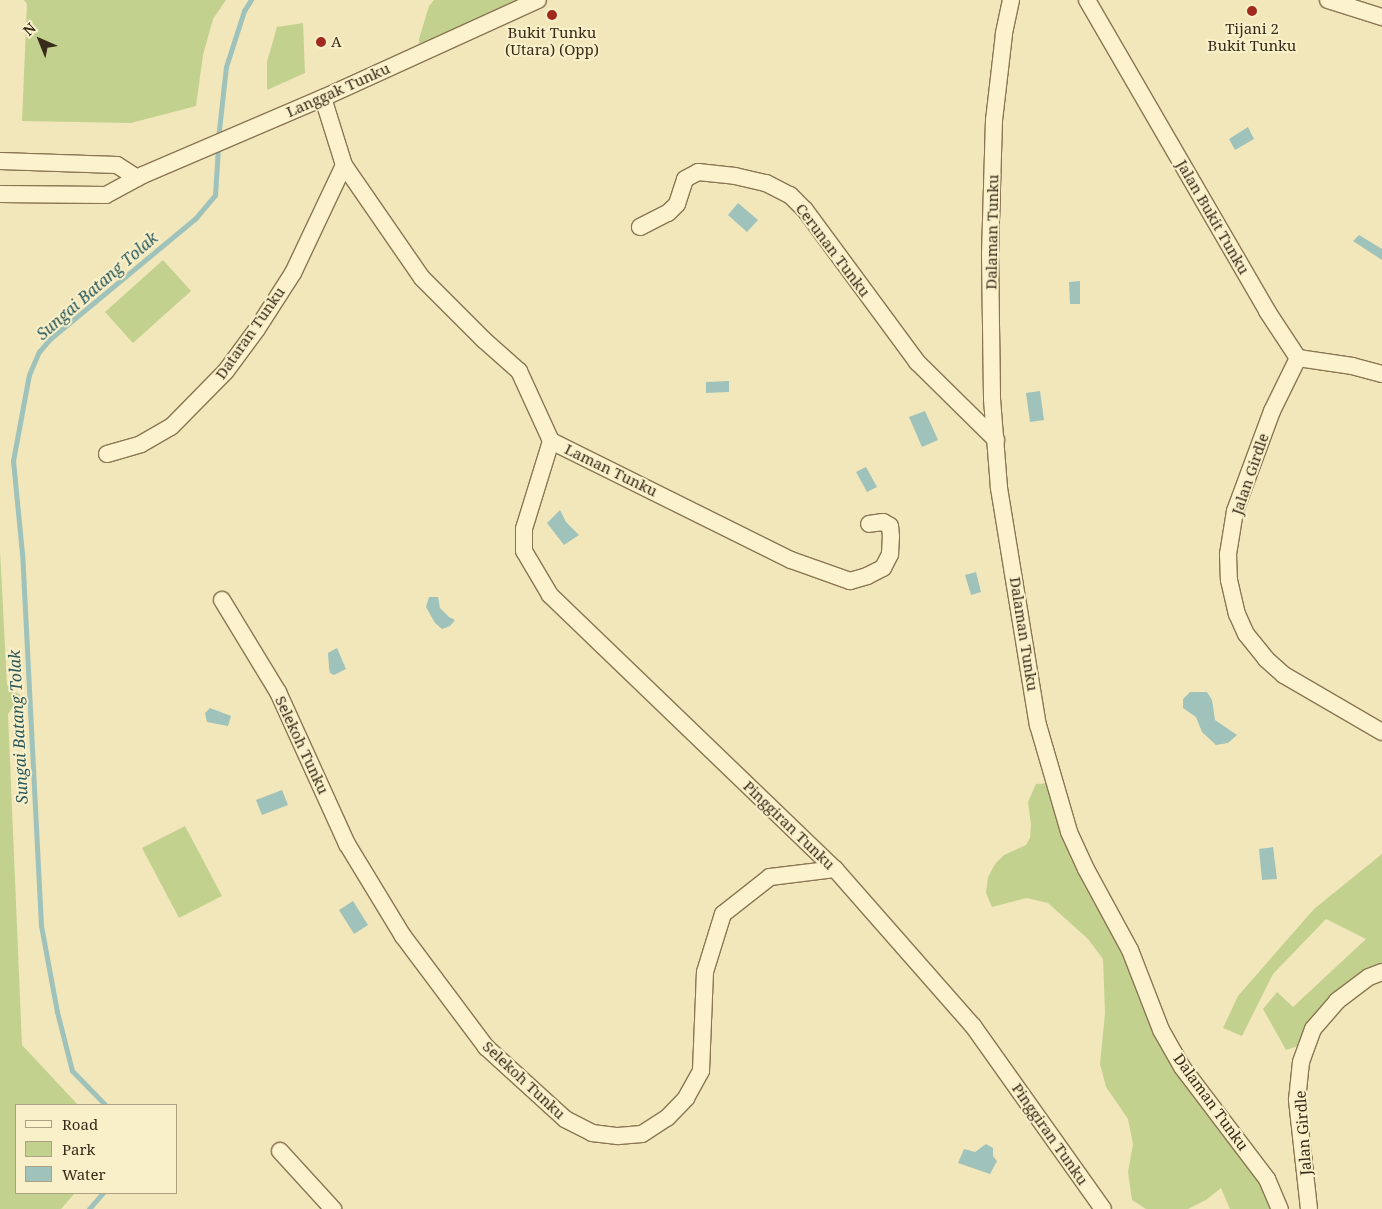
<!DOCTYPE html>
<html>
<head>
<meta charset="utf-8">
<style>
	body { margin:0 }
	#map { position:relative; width:1382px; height:1209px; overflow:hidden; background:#f2e7ba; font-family:"Noto Serif",serif }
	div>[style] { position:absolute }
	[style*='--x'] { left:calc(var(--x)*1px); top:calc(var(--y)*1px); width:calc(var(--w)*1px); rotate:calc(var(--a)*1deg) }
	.green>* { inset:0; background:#c2d18e }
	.water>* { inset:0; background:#9fc2bb }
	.stream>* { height:4.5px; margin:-2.25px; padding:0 2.25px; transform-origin:2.25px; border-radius:2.25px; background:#9fc2bb }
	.roads { filter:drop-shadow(1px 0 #8a7653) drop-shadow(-1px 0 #8a7653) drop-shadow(0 1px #8a7653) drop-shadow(0 -1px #8a7653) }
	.minor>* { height:16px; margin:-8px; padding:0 8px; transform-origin:8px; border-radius:8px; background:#fcf3ce }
	.dots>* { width:14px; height:14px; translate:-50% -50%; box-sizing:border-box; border:2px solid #f9f0ca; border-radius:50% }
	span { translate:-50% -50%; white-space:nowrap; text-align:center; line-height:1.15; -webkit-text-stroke:4px #f9f0ca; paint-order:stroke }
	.poi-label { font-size:15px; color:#382b19 }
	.left { translate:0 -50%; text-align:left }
	.street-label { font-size:15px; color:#382b19 }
	.water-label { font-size:16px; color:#275759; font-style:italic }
	.legend { position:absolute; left:15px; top:1104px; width:162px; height:90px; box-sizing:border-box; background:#f9f0ca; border:1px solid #aca183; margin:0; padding:6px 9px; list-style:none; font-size:15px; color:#382b19 }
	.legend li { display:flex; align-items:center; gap:10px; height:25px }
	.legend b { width:25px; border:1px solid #aca183 }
	.north { position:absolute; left:15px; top:15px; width:50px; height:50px; -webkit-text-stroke:4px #f9f0ca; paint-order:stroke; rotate:316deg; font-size:14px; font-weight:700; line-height:20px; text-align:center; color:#382b19 }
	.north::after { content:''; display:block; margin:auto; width:18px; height:22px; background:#382b19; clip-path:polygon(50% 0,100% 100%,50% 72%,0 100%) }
</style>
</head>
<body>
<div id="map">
	<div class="green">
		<i style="clip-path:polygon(24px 0,226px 0,213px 19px,203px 55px,196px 106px,131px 123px,22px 121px,27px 4px)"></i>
		<i style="clip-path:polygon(434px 0,525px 0,420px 50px,419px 39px,429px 6px)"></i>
		<i style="clip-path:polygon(303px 23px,305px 73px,267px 90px,267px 62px,277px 27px)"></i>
		<i style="clip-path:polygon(163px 260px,191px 291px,133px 343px,105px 312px)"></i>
		<i style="clip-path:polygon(0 550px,7px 685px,21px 696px,8px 714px,22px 1045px,78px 1105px,16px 1105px,16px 1193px,75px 1193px,61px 1209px,0 1209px)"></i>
		<i style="clip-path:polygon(1051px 783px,1069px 850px,1085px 887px,1119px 942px,1162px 1048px,1268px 1192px,1269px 1209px,1230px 1209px,1221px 1188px,1206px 1200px,1188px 1209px,1146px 1209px,1132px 1200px,1128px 1172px,1133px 1144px,1128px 1119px,1106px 1087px,1100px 1064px,1105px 1013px,1103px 959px,1088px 939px,1048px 903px,1027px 898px,992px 907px,986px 893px,988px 877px,995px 864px,1004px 855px,1026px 845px,1030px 838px,1031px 825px,1028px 802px,1036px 784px)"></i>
		<i style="clip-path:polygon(185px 826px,222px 896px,179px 918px,142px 848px)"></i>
		<i style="clip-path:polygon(1382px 854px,1382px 965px,1342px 986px,1315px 1013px,1298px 1046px,1286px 1050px,1263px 1009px,1277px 992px,1293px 1007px,1366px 939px,1326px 919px,1273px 974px,1242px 1036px,1223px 1028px,1238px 996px,1314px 909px)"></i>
	</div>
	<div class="water">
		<i style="clip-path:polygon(1248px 127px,1254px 139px,1235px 150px,1229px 139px)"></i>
		<i style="clip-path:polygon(738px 203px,758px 220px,747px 232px,728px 215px)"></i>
		<i style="clip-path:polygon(1359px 235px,1382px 249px,1382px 260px,1353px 241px)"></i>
		<i style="clip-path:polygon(1080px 281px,1080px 304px,1070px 304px,1069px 282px)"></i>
		<i style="clip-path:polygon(729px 381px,729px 392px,706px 393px,706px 382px)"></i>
		<i style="clip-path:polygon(1040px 391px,1044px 420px,1030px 422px,1026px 393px)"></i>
		<i style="clip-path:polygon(925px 411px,938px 440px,922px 447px,909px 417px)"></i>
		<i style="clip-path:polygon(866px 467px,877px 487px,867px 492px,856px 472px)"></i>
		<i style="clip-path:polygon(560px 510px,566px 522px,579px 535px,564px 545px,547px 523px)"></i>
		<i style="clip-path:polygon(976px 572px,981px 592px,971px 595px,965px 575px)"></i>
		<i style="clip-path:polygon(429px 597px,438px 597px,440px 608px,449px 617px,455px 620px,450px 626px,442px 629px,435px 623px,426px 607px)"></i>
		<i style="clip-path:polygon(337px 648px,346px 669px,334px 675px,330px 673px,329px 668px,328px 653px)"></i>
		<i style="clip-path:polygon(1190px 692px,1207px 692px,1212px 700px,1215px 720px,1237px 735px,1228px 743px,1216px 745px,1202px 732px,1196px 717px,1183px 708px,1183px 699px)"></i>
		<i style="clip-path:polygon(210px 708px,231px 716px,228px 726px,207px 722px,205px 713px)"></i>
		<i style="clip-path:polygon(282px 790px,288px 805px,262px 815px,256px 800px)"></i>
		<i style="clip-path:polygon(1273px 847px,1277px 879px,1262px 880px,1259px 849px)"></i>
		<i style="clip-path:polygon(353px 901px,368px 925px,354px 934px,339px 910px)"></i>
		<i style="clip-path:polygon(986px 1144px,993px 1148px,993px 1156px,997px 1161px,990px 1174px,958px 1163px,964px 1149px,975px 1152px)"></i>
	</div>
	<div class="stream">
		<i style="--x:218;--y:139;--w:72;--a:-83.7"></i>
		<i style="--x:226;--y:67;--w:59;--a:-72.2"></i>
		<i style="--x:244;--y:11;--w:13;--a:-58"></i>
		<i style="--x:105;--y:1105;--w:47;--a:-134.1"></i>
		<i style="--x:72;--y:1071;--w:61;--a:-104.3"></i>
		<i style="--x:57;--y:1012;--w:87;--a:-100.5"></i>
		<i style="--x:41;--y:926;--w:372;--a:-92.9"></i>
		<i style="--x:22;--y:554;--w:93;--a:-95.5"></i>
		<i style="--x:13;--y:461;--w:87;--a:-79.5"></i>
		<i style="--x:29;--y:375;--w:25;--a:-67"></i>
		<i style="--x:39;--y:352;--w:16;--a:-50"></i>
		<i style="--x:49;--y:340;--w:190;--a:-39.7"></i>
		<i style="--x:195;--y:219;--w:31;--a:-50"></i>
		<i style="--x:215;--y:195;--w:48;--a:-86.4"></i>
		<i style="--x:89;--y:1209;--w:21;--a:-49"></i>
	</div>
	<div class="roads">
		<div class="minor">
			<i style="--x:1011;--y:0;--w:35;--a:102"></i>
			<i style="--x:1004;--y:34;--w:87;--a:96.6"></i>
			<i style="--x:994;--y:120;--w:133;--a:91.7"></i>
			<i style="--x:990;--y:253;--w:146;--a:89.2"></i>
			<i style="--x:992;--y:399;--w:89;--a:85.5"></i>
			<i style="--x:999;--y:488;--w:240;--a:80.7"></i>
			<i style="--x:1038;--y:725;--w:111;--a:73.8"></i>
			<i style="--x:1069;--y:832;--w:41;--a:65.3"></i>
			<i style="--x:1086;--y:869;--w:92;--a:61.5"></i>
			<i style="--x:1130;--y:950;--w:86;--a:68.8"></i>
			<i style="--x:1161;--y:1030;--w:43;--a:60.4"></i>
			<i style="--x:1182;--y:1067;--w:141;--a:52.8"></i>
			<i style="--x:1267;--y:1179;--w:33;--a:67"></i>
			<i style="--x:1087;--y:0;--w:359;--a:59.9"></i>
			<i style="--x:1267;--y:311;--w:56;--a:56.6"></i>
			<i style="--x:1298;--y:358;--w:55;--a:8.4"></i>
			<i style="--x:1352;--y:366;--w:31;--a:15"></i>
			<i style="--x:1328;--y:0;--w:57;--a:17.5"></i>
			<i style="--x:323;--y:98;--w:70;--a:72.6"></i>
			<i style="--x:344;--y:165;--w:137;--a:55.4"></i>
			<i style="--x:422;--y:278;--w:88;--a:45"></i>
			<i style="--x:484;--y:340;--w:47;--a:41.5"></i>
			<i style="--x:519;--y:371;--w:77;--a:65.4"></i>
			<i style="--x:551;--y:441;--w:268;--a:26.4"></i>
			<i style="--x:791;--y:560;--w:63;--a:19.6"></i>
			<i style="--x:850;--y:581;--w:18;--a:-16"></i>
			<i style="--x:867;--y:576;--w:18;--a:-27"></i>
			<i style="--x:883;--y:568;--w:16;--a:-63"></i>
			<i style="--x:890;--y:554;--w:17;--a:-87"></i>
			<i style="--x:891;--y:537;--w:11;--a:-95"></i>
			<i style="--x:890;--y:526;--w:8;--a:-150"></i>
			<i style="--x:883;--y:522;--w:14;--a:172"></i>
			<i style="--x:0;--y:161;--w:117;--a:2"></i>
			<i style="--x:117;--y:165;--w:24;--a:33"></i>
			<i style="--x:0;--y:194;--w:106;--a:0.5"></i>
			<i style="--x:106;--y:195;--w:42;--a:-28.4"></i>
			<i style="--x:143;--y:175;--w:196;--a:-23.2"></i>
			<i style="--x:323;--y:98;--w:236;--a:-24.5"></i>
			<i style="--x:640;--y:227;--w:31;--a:-27"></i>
			<i style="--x:668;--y:213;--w:13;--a:-45"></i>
			<i style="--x:677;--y:204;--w:26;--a:-72"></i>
			<i style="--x:685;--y:179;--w:15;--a:-28"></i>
			<i style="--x:698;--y:172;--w:37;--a:6"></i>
			<i style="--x:735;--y:176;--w:32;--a:13"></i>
			<i style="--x:766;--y:183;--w:27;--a:27"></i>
			<i style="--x:790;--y:195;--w:21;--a:45"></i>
			<i style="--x:805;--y:210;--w:189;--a:53.6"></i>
			<i style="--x:917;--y:362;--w:111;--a:44.6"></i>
			<i style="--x:1298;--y:358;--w:59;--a:116.1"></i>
			<i style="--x:1272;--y:411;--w:107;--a:110.3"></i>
			<i style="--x:1235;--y:511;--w:44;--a:99.2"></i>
			<i style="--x:1228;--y:554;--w:26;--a:88"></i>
			<i style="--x:1229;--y:580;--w:35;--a:77"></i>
			<i style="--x:1237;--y:614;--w:22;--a:66"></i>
			<i style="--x:1246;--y:634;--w:32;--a:51"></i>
			<i style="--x:1266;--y:659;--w:24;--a:42"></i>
			<i style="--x:1284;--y:675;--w:113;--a:30.2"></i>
			<i style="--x:551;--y:441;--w:92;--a:107.1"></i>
			<i style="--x:524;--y:529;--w:22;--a:90"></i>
			<i style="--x:524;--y:551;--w:51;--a:59.4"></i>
			<i style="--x:550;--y:595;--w:395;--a:43.9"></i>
			<i style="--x:835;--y:869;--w:209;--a:48.7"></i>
			<i style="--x:973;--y:1026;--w:224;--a:54.6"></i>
			<i style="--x:107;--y:454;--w:35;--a:-16"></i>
			<i style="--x:141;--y:444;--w:34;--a:-30"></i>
			<i style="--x:171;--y:427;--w:78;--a:-45.5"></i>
			<i style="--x:226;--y:371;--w:52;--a:-53.6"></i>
			<i style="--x:257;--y:329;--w:67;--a:-57.3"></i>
			<i style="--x:293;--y:273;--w:119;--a:-64.7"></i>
			<i style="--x:222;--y:600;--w:108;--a:58.7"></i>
			<i style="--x:278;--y:692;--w:167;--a:65.6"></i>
			<i style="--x:347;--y:844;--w:108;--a:58.7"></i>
			<i style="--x:403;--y:936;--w:139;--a:53.2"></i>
			<i style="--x:486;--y:1047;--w:107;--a:42.3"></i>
			<i style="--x:565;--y:1119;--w:30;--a:27"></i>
			<i style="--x:592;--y:1133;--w:26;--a:7"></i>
			<i style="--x:618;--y:1136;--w:24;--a:-5"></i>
			<i style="--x:642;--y:1134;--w:30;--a:-33"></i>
			<i style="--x:667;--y:1118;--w:28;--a:-46"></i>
			<i style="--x:686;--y:1098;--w:31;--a:-61"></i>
			<i style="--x:701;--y:1071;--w:99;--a:-87.7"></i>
			<i style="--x:705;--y:972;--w:61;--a:-72.8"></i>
			<i style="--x:723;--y:914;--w:60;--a:-38.2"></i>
			<i style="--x:770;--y:877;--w:65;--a:-7"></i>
			<i style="--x:280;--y:1151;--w:79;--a:47.6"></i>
			<i style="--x:1309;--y:1209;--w:110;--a:-96.3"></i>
			<i style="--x:1297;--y:1100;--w:38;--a:-84"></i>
			<i style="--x:1301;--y:1062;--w:35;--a:-70"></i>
			<i style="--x:1313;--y:1029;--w:37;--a:-49"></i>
			<i style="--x:1337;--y:1001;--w:40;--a:-37"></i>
			<i style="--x:1369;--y:977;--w:14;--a:-21"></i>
		</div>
	</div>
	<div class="dots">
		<i style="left:1252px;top:11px;background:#9f2a1d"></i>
		<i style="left:552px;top:15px;background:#9f2a1d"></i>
		<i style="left:321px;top:42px;background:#9f2a1d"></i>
	</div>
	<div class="poi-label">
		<span style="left:1252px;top:37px">Tijani 2<br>Bukit Tunku</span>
		<span style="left:552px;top:41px">Bukit Tunku<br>(Utara) (Opp)</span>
		<span class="left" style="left:331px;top:42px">A</span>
	</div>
	<div class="street-label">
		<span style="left:338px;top:90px;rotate:-24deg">Langgak Tunku</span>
		<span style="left:1213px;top:217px;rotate:60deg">Jalan Bukit Tunku</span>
		<span style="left:992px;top:232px;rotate:-89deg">Dalaman Tunku</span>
		<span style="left:833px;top:250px;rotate:53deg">Cerunan Tunku</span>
		<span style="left:250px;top:333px;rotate:-55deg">Dataran Tunku</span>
		<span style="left:611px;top:470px;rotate:26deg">Laman Tunku</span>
		<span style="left:1250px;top:474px;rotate:-71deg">Jalan Girdle</span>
		<span style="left:1024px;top:634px;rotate:81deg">Dalaman Tunku</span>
		<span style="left:302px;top:745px;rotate:65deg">Selekoh Tunku</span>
		<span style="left:789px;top:825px;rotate:44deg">Pinggiran Tunku</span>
		<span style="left:524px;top:1080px;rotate:43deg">Selekoh Tunku</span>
		<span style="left:1211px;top:1102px;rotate:54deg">Dalaman Tunku</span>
		<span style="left:1303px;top:1133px;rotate:-94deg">Jalan Girdle</span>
		<span style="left:1050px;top:1134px;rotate:55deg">Pinggiran Tunku</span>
	</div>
	<div class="water-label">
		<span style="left:97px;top:286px;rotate:-41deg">Sungai Batang Tolak</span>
		<span style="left:18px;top:727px;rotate:-93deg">Sungai Batang Tolak</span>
	</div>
	<ul class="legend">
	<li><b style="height:6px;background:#fcf3ce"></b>Road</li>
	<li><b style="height:14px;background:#c2d18e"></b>Park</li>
	<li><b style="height:14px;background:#9fc2bb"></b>Water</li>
	</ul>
	<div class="north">N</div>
</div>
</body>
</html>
